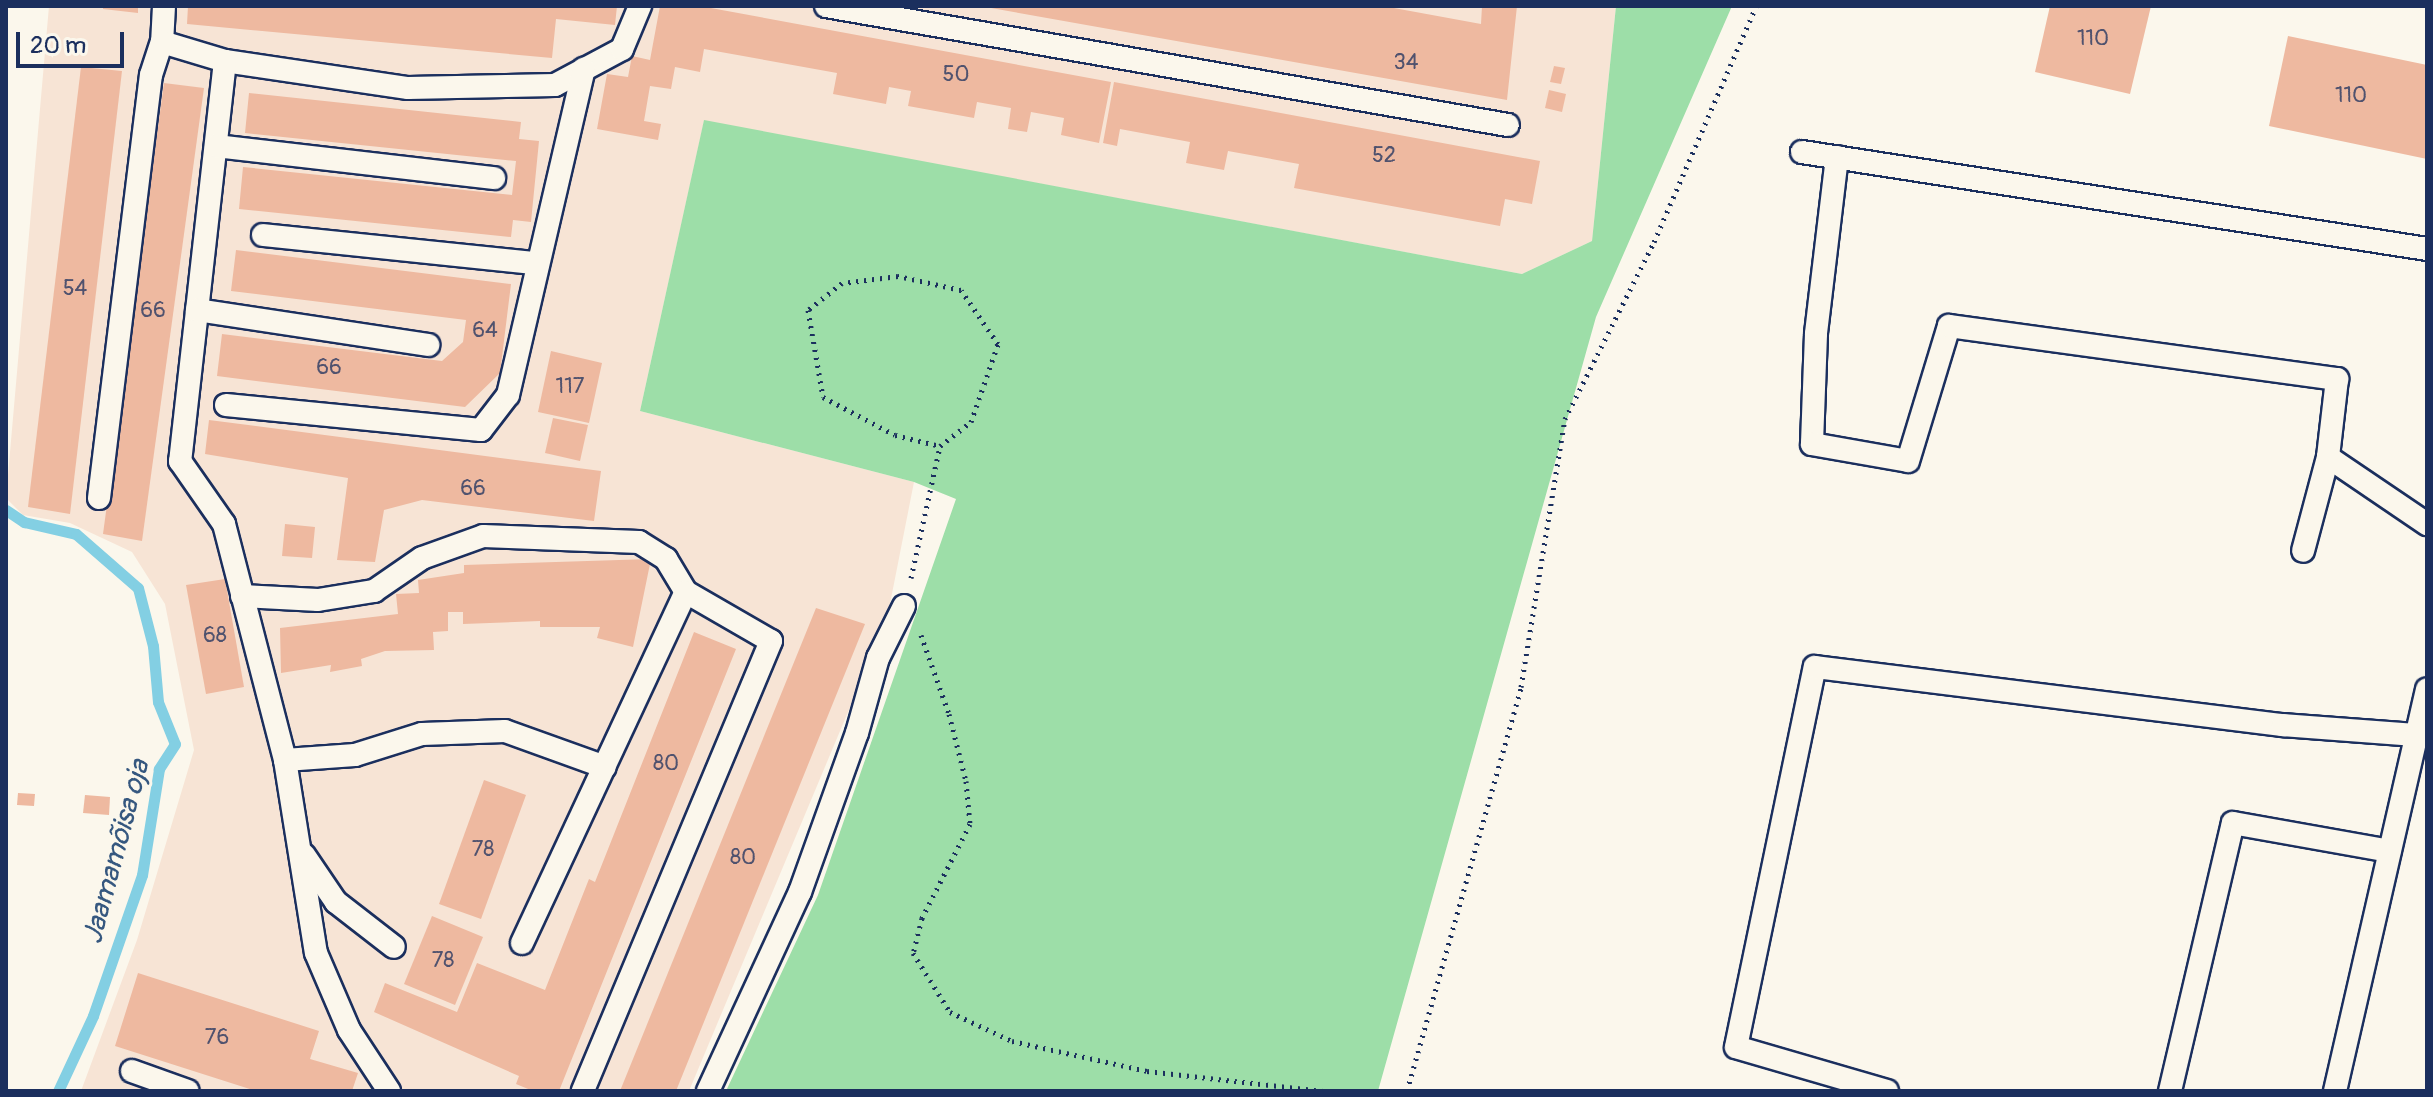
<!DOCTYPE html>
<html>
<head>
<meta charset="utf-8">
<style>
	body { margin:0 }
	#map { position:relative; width:2433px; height:1097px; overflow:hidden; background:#fbf7ec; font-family:Pangolin,sans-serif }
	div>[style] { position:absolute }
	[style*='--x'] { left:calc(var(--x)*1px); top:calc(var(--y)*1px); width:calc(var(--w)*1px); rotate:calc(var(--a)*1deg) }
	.built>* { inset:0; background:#f7e4d5 }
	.green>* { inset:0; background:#9ddea8 }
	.stream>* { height:11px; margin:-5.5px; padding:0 5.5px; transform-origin:5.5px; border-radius:5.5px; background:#83cfe3 }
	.building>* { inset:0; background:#eeb9a0 }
	.path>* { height:5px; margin-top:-2.5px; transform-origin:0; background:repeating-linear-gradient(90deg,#1b2f5e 0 2px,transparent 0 8px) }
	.roads { filter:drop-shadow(2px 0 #1b2f5e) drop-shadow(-2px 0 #1b2f5e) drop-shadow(0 2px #1b2f5e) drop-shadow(0 -2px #1b2f5e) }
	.service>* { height:22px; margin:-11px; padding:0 11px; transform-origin:11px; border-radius:11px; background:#fbf7ec }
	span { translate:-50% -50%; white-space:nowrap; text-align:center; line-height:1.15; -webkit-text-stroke:6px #fbf7ec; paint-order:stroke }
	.number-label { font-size:22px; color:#50526e }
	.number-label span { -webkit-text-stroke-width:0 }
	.water-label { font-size:28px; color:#35577f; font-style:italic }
	.frame { position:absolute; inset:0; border:8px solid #1b2f5e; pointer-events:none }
	.scale { position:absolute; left:16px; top:32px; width:108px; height:36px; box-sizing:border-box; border:4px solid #1b2f5e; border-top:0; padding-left:10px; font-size:24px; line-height:28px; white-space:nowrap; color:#1b2f5e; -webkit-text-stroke:6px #fbf7ec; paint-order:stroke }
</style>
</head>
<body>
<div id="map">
	<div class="built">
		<i style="clip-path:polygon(49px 6px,1616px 6px,1592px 241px,1522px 274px,704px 121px,640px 411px,914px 482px,887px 619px,689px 1091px,81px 1091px,137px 940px,194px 750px,165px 604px,132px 552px,70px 523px,23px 515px,6px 498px)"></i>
	</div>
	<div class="green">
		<i style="clip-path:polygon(1616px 6px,1732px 6px,1596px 317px,1378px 1091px,726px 1091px,818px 895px,956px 499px,914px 482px,640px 411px,704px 120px,1522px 274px,1592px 241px)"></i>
	</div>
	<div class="stream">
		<i style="--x:6;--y:510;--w:22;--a:34"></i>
		<i style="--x:24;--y:522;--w:53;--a:13"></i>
		<i style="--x:76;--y:534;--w:82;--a:41.1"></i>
		<i style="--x:138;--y:588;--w:60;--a:75.5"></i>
		<i style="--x:153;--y:646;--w:56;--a:84.9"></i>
		<i style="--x:158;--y:702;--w:45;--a:68"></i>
		<i style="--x:175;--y:744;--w:30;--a:123"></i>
		<i style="--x:159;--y:769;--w:107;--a:99.1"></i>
		<i style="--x:142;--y:875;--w:149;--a:109.2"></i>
		<i style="--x:93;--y:1016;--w:83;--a:115"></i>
	</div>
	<div class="building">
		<i style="clip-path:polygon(103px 6px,138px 6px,138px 13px,103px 9px)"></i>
		<i style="clip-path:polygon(188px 6px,617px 6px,615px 25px,556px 19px,552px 58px,187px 24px)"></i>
		<i style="clip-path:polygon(660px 6px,700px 6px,1111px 82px,1099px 143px,1061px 135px,1064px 118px,1031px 112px,1027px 132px,1008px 129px,1011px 108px,977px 102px,974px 118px,908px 106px,911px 91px,889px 87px,886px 104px,833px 94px,837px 73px,704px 49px,700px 72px,675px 67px,671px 89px,650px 86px,644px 121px,661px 124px,658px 140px,597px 129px,607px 74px,628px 77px,632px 56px,650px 60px)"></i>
		<i style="clip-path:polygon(1383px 6px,1481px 24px,1482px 6px,1517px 6px,1507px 100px,991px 8px)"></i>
		<i style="clip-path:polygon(2050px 6px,2151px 6px,2130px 94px,2035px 72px)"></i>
		<i style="clip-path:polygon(2288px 36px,2427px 65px,2427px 159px,2269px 126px)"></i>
		<i style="clip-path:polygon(1554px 66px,1565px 68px,1561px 84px,1550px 82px)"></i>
		<i style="clip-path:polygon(81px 67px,122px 71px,70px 514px,28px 507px)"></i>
		<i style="clip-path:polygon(1114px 82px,1540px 161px,1532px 204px,1505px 199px,1500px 226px,1294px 188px,1299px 164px,1228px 151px,1224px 170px,1186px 163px,1190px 142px,1120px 129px,1117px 146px,1103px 143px)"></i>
		<i style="clip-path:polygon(164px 83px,204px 88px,142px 541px,103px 534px)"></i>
		<i style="clip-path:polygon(1549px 90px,1566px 94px,1562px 112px,1545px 108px)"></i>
		<i style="clip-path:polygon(249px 93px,521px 122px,519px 139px,539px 141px,531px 222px,513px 220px,511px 237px,239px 209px,243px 167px,512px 195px,516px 161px,245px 133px)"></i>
		<i style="clip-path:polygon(236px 250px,511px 284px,500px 373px,465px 407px,217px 376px,222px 334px,442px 361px,463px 342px,466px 320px,231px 291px)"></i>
		<i style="clip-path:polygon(551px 351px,602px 363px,589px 423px,538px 412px)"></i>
		<i style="clip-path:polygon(553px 418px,588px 425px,580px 461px,545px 453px)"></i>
		<i style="clip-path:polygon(209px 420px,601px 471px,594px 521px,422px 500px,384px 510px,375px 562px,337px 560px,348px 478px,205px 454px)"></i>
		<i style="clip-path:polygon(285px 524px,315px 527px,312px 558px,282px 556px)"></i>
		<i style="clip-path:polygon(651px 559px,633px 647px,597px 638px,600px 627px,540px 627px,540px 621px,463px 624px,463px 612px,448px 612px,448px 631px,433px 632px,434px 650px,385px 651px,361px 659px,362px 666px,330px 672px,331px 665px,281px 673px,280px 628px,398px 614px,396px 594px,419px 593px,418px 580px,464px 573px,464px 565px)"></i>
		<i style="clip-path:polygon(225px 579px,244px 687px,206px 694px,186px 585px)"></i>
		<i style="clip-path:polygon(816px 608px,865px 624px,676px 1091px,620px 1091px)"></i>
		<i style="clip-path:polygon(694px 632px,736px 649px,559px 1091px,533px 1091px,516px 1084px,519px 1076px,374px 1012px,385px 983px,457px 1012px,477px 963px,545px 990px,589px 879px,595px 882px)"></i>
		<i style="clip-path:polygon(484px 780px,526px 795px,481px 919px,439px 904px)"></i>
		<i style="clip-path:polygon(18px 793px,35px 794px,34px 806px,17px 805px)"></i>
		<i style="clip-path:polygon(85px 795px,110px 797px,109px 815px,83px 813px)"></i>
		<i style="clip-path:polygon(432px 916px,483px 937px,455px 1005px,404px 984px)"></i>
		<i style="clip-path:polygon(138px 973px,319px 1031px,310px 1059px,358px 1073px,352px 1091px,256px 1091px,115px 1046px)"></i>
	</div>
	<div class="path">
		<i style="--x:911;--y:578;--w:135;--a:-77.6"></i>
		<i style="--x:940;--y:446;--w:39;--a:-38"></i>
		<i style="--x:971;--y:422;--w:83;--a:-70.9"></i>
		<i style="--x:998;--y:344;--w:65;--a:-124.4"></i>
		<i style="--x:961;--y:290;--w:65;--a:-167.5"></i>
		<i style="--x:898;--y:276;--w:56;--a:172.9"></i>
		<i style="--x:842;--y:283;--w:43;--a:141.5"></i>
		<i style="--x:808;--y:310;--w:88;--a:80.2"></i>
		<i style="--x:823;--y:397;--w:81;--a:27.8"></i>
		<i style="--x:895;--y:435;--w:46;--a:13.7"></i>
		<i style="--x:921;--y:635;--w:84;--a:70.5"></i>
		<i style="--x:949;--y:714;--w:69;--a:75.8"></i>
		<i style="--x:966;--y:781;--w:43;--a:84.7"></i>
		<i style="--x:970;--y:824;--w:106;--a:117.1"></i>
		<i style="--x:922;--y:918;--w:36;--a:104"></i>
		<i style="--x:913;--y:953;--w:70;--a:57.9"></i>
		<i style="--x:950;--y:1012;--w:68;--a:25.1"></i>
		<i style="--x:1012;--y:1041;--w:138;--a:12.5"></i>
		<i style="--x:1147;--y:1071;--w:177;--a:6.5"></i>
		<i style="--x:1407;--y:1091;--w:420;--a:-74.2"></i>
		<i style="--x:1521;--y:687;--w:272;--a:-80.7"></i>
		<i style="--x:1565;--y:419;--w:198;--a:-63.3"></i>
		<i style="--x:1654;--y:242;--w:257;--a:-66.6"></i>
	</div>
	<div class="roads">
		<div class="service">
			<i style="--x:164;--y:6;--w:36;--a:93"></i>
			<i style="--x:162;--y:42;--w:66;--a:16.8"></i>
			<i style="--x:225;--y:61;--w:185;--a:8.4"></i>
			<i style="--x:408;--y:88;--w:147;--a:-1.2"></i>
			<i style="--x:555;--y:85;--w:76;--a:-28.2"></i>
			<i style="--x:622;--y:49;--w:47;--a:-67.3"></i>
			<i style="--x:826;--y:6;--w:692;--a:9.9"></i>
			<i style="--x:225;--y:61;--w:403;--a:96.4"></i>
			<i style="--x:180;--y:461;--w:77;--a:55.1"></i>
			<i style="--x:224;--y:524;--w:244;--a:75.5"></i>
			<i style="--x:285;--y:760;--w:195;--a:80.9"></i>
			<i style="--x:316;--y:953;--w:84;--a:66.8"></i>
			<i style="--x:349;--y:1030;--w:73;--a:56.7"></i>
			<i style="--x:216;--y:146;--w:280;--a:6.6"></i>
			<i style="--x:1802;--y:152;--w:632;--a:8.82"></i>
			<i style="--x:1837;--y:157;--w:178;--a:96.8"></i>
			<i style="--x:1816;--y:334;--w:110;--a:92.1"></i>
			<i style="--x:1812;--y:444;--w:97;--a:10"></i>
			<i style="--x:1908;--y:461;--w:141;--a:-73.1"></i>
			<i style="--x:1949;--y:326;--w:392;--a:7.8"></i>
			<i style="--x:2337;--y:379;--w:79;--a:96.6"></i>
			<i style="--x:2328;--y:457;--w:97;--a:104.9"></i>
			<i style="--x:263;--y:235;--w:273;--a:5.9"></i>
			<i style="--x:197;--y:310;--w:234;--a:8.6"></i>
			<i style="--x:226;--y:405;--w:256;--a:5.6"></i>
			<i style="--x:481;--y:430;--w:44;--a:-52.4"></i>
			<i style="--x:508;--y:395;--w:335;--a:-76.9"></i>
			<i style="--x:2328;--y:457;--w:120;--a:34.1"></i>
			<i style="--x:99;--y:498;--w:426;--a:-83"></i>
			<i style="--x:151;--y:75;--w:35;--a:-72"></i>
			<i style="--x:242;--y:596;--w:76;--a:3"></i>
			<i style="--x:318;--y:600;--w:57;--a:-9.1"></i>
			<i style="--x:374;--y:591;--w:58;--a:-34.5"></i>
			<i style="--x:422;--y:558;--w:65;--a:-19.8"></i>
			<i style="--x:483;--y:536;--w:156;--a:2.2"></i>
			<i style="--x:639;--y:542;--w:32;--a:32"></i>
			<i style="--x:666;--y:559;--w:39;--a:59"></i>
			<i style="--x:686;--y:592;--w:98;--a:30"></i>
			<i style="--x:771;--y:641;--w:488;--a:112.7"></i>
			<i style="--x:285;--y:760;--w:70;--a:-4.1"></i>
			<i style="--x:355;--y:755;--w:70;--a:-17.4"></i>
			<i style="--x:422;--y:734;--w:83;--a:-2.1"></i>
			<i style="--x:505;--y:731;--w:106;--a:19.8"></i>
			<i style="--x:304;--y:855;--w:57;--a:55.8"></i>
			<i style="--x:336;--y:902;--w:73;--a:37.8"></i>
			<i style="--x:522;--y:943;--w:387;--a:-65"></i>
			<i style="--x:132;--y:1071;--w:59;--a:19.7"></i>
			<i style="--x:708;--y:1091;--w:219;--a:-65.2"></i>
			<i style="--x:800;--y:892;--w:169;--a:-70.3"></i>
			<i style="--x:857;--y:733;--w:78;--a:-74.4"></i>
			<i style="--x:878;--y:658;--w:58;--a:-63.4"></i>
			<i style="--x:1887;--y:1091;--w:157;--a:-163.8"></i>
			<i style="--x:1736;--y:1047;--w:388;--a:-78.3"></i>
			<i style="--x:1815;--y:667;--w:472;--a:7.1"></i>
			<i style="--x:2283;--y:725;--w:132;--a:4.3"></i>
			<i style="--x:2170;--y:1091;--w:275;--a:-76.8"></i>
			<i style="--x:2233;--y:823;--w:159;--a:10.1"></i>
			<i style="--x:2335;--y:1091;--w:412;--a:-77.1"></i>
		</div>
	</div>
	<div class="number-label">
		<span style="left:2093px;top:39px">110</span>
		<span style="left:1406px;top:63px">34</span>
		<span style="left:956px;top:75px">50</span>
		<span style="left:2351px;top:96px">110</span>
		<span style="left:1384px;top:156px">52</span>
		<span style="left:75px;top:289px">54</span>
		<span style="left:153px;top:311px">66</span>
		<span style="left:485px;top:331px">64</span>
		<span style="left:329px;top:368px">66</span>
		<span style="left:570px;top:387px">117</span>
		<span style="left:473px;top:489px">66</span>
		<span style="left:215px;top:636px">68</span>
		<span style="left:666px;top:764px">80</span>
		<span style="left:483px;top:850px">78</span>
		<span style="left:743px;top:858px">80</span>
		<span style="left:443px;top:961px">78</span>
		<span style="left:217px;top:1038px">76</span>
	</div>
	<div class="water-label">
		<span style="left:117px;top:852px;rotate:-75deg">Jaamamõisa oja</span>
	</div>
	<div class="frame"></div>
	<div class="scale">20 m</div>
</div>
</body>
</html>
